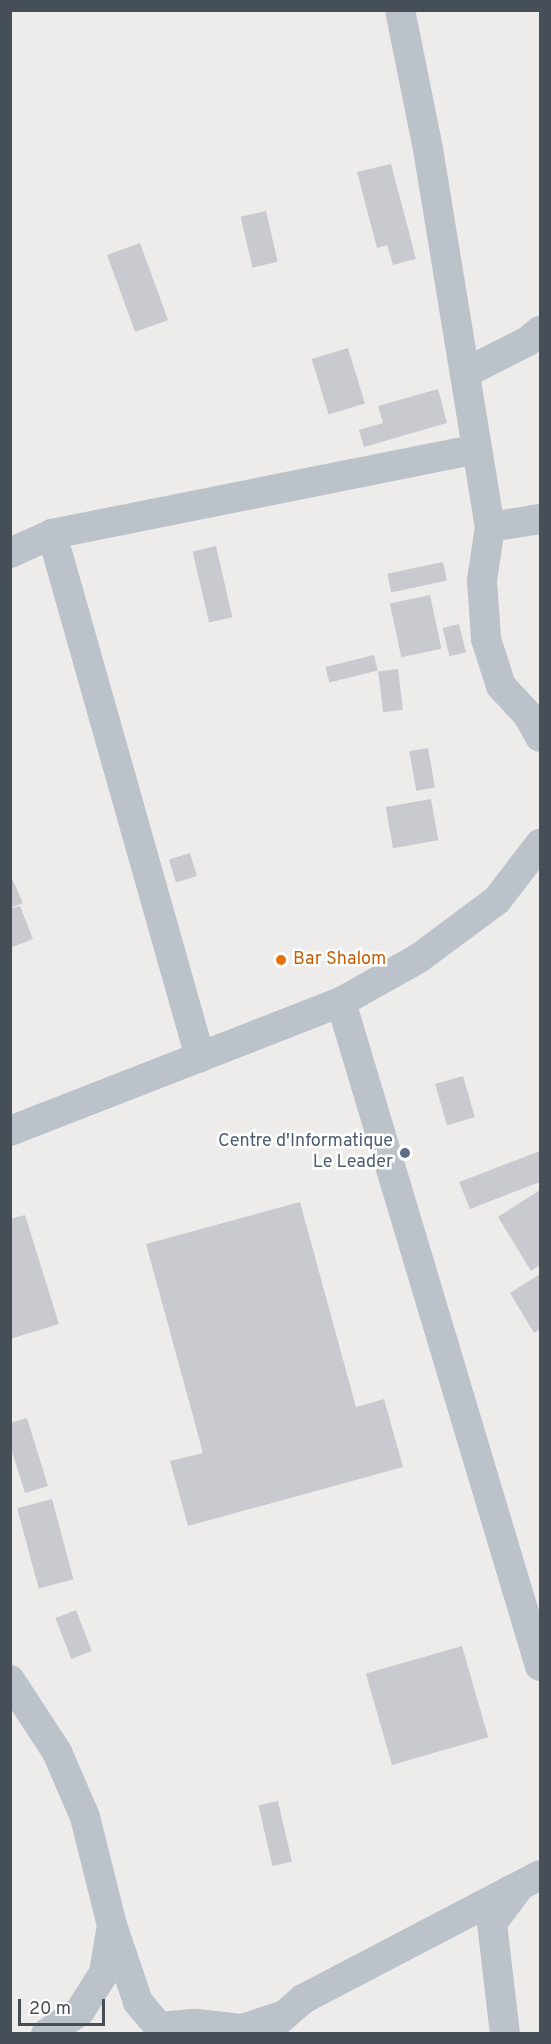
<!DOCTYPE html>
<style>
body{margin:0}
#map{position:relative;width:551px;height:2044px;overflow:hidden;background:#eeebeb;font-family:Overpass,sans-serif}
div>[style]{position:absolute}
.building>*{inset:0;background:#c9cad0;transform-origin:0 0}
.minor>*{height:30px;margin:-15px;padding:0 15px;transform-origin:15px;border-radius:15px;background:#bbc2ca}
.dots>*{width:16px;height:16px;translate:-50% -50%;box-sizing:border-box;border:3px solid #fff;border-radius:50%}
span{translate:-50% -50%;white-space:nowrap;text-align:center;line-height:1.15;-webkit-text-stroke:5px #fff;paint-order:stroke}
.food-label{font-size:18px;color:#c56008}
.left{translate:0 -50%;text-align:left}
.service-label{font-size:18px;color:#4e5e75}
.right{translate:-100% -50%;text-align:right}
.frame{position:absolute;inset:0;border:12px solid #464e57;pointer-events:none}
.scale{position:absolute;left:18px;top:1999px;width:87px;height:27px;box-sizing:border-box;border:3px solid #464e57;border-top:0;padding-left:8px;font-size:18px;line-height:21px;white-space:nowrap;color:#464e57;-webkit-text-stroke:4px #fff;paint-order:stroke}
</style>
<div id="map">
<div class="building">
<i style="clip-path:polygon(391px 164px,416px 259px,393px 265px,387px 245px,377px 248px,357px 172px)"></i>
<i style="left:266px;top:211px;width:52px;height:26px;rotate:77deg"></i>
<i style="left:140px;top:243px;width:82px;height:35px;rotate:70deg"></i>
<i style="left:348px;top:348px;width:58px;height:38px;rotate:73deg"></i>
<i style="clip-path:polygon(438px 389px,447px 423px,364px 447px,359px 430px,383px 423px,378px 406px)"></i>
<i style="left:216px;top:546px;width:73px;height:24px;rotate:77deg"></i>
<i style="left:443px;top:562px;width:19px;height:57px;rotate:78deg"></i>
<i style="left:430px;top:595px;width:55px;height:41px;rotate:78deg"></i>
<i style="left:459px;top:624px;width:29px;height:17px;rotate:76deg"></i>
<i style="left:374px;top:655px;width:16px;height:50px;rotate:76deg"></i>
<i style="left:398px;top:669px;width:41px;height:20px;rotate:83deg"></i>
<i style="left:428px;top:748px;width:40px;height:19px;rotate:80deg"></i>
<i style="left:431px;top:799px;width:42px;height:46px;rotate:80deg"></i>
<i style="left:190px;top:853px;width:24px;height:22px;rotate:73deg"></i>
<i style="clip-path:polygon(10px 874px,23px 903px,10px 908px)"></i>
<i style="clip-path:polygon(20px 906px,33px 939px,10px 948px,10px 909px)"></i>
<i style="left:463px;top:1076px;width:43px;height:29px;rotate:74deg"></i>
<i style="clip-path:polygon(540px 1151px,540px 1182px,470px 1209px,459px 1182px)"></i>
<i style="clip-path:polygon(540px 1190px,540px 1265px,531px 1271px,498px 1217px)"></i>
<i style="clip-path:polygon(300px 1202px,356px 1407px,384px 1399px,403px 1467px,188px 1526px,170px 1461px,203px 1453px,146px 1244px)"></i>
<i style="clip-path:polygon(25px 1215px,59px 1324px,10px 1339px,10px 1219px)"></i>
<i style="clip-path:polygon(540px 1274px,540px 1329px,534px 1333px,510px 1293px)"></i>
<i style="clip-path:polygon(27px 1418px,48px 1486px,25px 1493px,10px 1445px,10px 1423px)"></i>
<i style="left:52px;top:1499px;width:83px;height:36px;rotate:75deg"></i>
<i style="left:76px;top:1610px;width:44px;height:22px;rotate:69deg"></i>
<i style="left:462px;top:1646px;width:95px;height:100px;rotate:74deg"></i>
<i style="left:278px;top:1801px;width:62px;height:20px;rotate:77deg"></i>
</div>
<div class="minor">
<i style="left:400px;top:10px;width:142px;rotate:78.6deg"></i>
<i style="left:428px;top:149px;width:383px;rotate:80.7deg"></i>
<i style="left:490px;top:527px;width:54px;rotate:98.6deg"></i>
<i style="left:482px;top:580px;width:59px;rotate:86.1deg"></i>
<i style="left:486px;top:639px;width:49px;rotate:72.3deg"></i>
<i style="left:501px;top:686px;width:40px;rotate:47deg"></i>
<i style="left:528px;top:715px;width:25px;rotate:61deg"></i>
<i style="left:465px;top:373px;width:71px;rotate:-26.9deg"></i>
<i style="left:528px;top:341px;width:16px;rotate:-40deg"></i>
<i style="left:490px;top:527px;width:51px;rotate:-9.1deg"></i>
<i style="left:52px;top:534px;width:544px;rotate:74.2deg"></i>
<i style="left:10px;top:553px;width:46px;rotate:-24.3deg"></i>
<i style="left:52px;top:534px;width:433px;rotate:-11.3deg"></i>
<i style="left:341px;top:1002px;width:693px;rotate:73.32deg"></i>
<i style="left:10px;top:1131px;width:355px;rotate:-21.3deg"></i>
<i style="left:341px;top:1002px;width:90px;rotate:-29.4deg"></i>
<i style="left:419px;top:958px;width:97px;rotate:-36.6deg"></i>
<i style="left:497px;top:900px;width:71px;rotate:-52.5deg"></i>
<i style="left:10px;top:1680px;width:86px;rotate:56.9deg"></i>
<i style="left:57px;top:1752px;width:71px;rotate:66.7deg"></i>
<i style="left:85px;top:1817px;width:111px;rotate:76deg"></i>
<i style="left:112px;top:1925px;width:49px;rotate:99.5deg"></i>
<i style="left:104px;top:1973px;width:45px;rotate:122.3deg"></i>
<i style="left:80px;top:2011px;width:41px;rotate:145.9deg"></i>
<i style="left:113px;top:1928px;width:78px;rotate:71.3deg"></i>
<i style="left:138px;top:2002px;width:33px;rotate:50deg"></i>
<i style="left:159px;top:2027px;width:37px;rotate:-5deg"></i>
<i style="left:196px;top:2024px;width:46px;rotate:6.2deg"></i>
<i style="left:242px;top:2029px;width:40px;rotate:-18deg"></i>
<i style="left:263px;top:2034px;width:53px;rotate:-41.2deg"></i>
<i style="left:303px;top:1999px;width:267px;rotate:-27.6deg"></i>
<i style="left:505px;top:2034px;width:112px;rotate:-96.7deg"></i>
<i style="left:492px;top:1923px;width:41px;rotate:-52.9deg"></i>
</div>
<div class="dots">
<i style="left:281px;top:960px;background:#e8710a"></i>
<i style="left:405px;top:1153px;background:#5c6f8a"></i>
</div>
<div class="food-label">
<span class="left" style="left:293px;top:960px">Bar Shalom</span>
</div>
<div class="service-label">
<span class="right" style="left:393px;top:1153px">Centre d'Informatique<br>Le Leader</span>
</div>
<div class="frame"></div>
<div class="scale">20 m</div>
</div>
